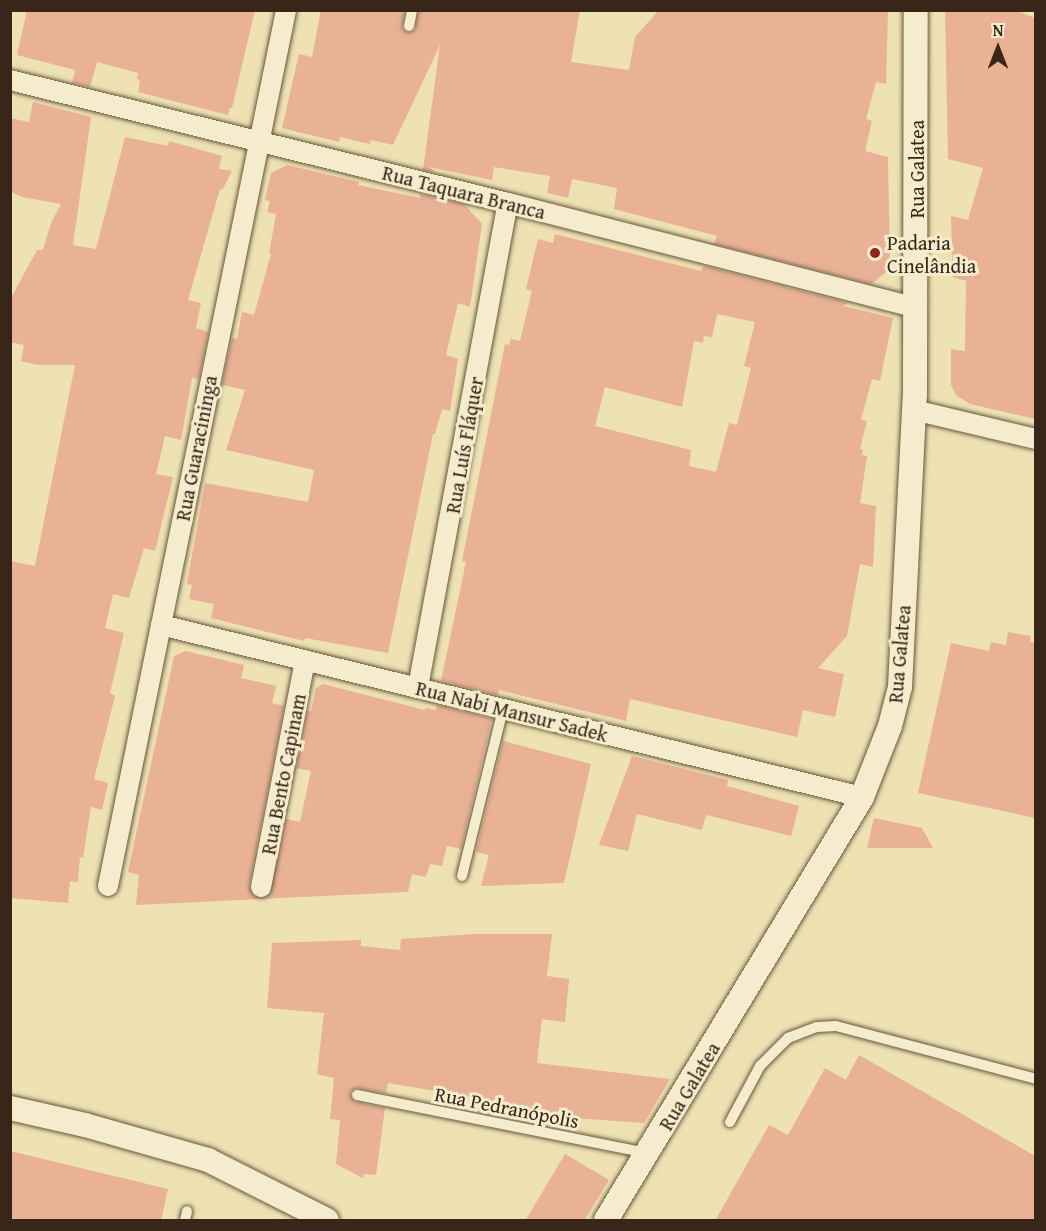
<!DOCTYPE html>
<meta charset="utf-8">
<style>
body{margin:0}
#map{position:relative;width:1046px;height:1231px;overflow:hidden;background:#eee1b2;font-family:"Gentium Book Plus",serif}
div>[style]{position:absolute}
.building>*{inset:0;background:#e9b195}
.roads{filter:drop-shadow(0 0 2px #66563e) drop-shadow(0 0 2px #66563e)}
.service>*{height:10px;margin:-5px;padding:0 5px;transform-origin:5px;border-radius:5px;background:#f4eccd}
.minor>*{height:20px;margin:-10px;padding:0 10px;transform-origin:10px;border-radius:10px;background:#f4eccd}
.tertiary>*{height:24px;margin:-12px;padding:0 12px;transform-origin:12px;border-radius:12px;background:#f4eccd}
.dots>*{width:16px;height:16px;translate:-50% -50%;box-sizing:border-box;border:3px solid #f4eccd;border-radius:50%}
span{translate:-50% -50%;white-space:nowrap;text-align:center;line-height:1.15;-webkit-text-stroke:6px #f4eccd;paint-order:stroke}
.street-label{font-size:20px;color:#382718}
.poi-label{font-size:20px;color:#382718}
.left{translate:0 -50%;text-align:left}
.frame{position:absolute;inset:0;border:12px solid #382718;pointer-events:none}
.north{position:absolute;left:968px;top:18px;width:60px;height:60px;-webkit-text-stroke:4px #f4eccd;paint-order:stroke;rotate:0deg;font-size:16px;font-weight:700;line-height:24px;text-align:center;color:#382718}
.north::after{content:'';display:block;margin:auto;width:21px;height:27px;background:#382718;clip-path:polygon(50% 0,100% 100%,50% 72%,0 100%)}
</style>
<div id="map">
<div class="building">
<i style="clip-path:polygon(27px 10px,255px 10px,232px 108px,230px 108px,228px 115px,138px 92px,140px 81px,137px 79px,138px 73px,97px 62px,90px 87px,72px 83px,75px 70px,17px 55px)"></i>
<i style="clip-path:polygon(321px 10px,404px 10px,402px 28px,408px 33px,415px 30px,419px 10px,580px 10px,571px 62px,629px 70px,635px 37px,659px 10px,888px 10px,886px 84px,876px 82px,866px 119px,872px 121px,865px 151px,888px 157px,890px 269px,871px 284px,714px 244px,717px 236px,614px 209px,617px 188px,572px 179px,568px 198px,547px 193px,550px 176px,494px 167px,492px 180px,429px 167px,435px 172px,423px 170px,440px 45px,393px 145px,371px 140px,370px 144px,340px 137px,339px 142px,282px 128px,299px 54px,312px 57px)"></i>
<i style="clip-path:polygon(945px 10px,1015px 10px,1035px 18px,1035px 419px,970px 404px,956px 395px,951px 385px,951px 349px,965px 351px,966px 281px,953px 277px,951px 216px,968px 220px,983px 168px,948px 159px)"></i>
<i style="clip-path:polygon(33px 102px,91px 117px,73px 245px,96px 249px,125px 137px,168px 146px,169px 141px,222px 156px,219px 169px,232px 171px,223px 189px,220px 189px,188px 300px,201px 303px,196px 328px,208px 332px,199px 379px,192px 378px,181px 440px,165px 436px,156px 474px,173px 477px,155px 551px,144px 548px,129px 598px,113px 594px,105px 628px,124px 633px,110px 693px,115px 696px,94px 779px,108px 783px,102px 810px,91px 807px,83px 858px,80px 857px,78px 882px,70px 881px,68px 903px,10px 898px,10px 561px,35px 566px,75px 365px,38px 365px,21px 361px,24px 345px,10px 342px,10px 300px,37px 250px,43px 250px,51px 223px,61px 204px,22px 197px,10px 191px,10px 118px,29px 122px)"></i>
<i style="clip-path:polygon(287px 165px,359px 182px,358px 185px,420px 198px,420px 194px,464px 204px,482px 224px,470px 307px,458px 303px,446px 355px,458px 359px,450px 411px,442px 409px,435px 434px,433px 434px,388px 653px,305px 638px,304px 641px,211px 618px,214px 604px,189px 599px,192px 585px,187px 584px,205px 483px,308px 502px,314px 470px,226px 450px,245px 390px,222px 385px,232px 338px,237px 339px,242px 312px,254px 315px,271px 254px,269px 253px,276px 214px,267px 212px,270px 201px,265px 200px,271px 173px)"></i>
<i style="clip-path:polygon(evenodd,555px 234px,701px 271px,704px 266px,848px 303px,843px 306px,893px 318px,880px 381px,872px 379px,861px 420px,867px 421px,860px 449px,863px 450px,862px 455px,867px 456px,860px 503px,876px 506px,873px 567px,860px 564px,847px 636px,818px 668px,844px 674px,835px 717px,803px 710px,797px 737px,630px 699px,626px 721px,499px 690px,498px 695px,441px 681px,466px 562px,462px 561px,505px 344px,509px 345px,511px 339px,520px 341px,532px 291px,526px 289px,538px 239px,553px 243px,555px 234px,717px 314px,755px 322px,744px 366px,751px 368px,737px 425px,729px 423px,716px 472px,689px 466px,691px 450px,595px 426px,605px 387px,682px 407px,694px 341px,703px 343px,704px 336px,712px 337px,717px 314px)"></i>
<i style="clip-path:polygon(1008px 632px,1031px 636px,1030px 642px,1035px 643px,1035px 818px,918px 793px,951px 643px,989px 651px,991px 642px,1006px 645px)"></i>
<i style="clip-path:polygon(186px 651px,244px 665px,241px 678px,276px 686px,272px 703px,284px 706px,249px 885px,254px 896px,264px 898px,270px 894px,286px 819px,300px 822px,311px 771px,296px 768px,307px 711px,311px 711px,316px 688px,323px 684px,425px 710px,426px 708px,436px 710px,437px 705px,492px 719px,461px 849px,447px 846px,442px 866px,430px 864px,426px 877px,412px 874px,408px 892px,136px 905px,139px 875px,128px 872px,174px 656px)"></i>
<i style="clip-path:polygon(503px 741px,591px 764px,564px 883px,481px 886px,489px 855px,476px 852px)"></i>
<i style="clip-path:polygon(632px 756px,728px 780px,727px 786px,799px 806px,791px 836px,706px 815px,702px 830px,637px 814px,628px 851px,599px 845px)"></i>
<i style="clip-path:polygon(874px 818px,922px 828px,933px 848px,867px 848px)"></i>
<i style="clip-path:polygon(474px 934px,552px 934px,547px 976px,569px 979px,565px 1022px,542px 1019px,537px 1063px,670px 1079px,644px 1123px,533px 1115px,469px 1099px,470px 1097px,388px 1083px,386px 1093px,358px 1088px,352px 1090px,350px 1094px,355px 1102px,385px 1108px,376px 1175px,364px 1174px,363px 1178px,336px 1164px,340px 1120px,330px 1119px,334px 1078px,317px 1074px,324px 1013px,267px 1008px,272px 943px,361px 940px,361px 946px,400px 950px,401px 939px)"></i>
<i style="clip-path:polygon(859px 1055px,1035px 1156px,1035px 1221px,715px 1221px,769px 1125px,788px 1135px,825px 1068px,846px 1080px)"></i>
<i style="clip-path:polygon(10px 1151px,168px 1189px,161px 1221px,10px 1221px)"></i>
<i style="clip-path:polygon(565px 1154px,609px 1180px,584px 1221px,525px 1221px)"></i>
</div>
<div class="roads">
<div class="service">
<i style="left:409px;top:26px;width:16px;rotate:-79deg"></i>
<i style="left:462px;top:876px;width:172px;rotate:-76.2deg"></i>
<i style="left:357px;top:1095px;width:295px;rotate:11.3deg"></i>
<i style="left:730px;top:1122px;width:64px;rotate:-61.8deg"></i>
<i style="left:760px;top:1066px;width:40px;rotate:-45deg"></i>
<i style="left:788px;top:1038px;width:31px;rotate:-21deg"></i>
<i style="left:817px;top:1027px;width:19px;rotate:-3deg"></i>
<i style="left:836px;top:1026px;width:207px;rotate:14.8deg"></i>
<i style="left:185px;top:1220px;width:9px;rotate:-77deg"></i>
</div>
<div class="minor">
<i style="left:10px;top:80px;width:513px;rotate:13.87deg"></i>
<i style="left:508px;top:203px;width:421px;rotate:14.4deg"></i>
<i style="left:914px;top:410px;width:125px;rotate:13.4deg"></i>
<i style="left:161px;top:625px;width:722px;rotate:13.79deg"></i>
<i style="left:418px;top:687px;width:492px;rotate:-79.5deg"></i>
<i style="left:108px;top:886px;width:894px;rotate:-78.51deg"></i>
<i style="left:261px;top:887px;width:231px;rotate:-79deg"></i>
</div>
<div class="tertiary">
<i style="left:10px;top:1108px;width:77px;rotate:12.8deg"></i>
<i style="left:85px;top:1125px;width:128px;rotate:15.9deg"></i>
<i style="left:208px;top:1160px;width:133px;rotate:26.8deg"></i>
<i style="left:606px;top:1220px;width:494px;rotate:-58.8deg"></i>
<i style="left:862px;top:797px;width:76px;rotate:-68.5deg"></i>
<i style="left:890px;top:726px;width:40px;rotate:-75.6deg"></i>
<i style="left:900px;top:687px;width:292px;rotate:-87.1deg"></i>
<i style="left:915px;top:395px;width:385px;rotate:-89.9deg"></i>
</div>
</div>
<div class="dots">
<i style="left:875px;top:253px;background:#8f2418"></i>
</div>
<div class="street-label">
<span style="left:916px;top:169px;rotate:-90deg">Rua Galatea</span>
<span style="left:464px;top:192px;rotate:14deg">Rua Taquara Branca</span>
<span style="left:464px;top:445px;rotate:-80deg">Rua Luís Fláquer</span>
<span style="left:196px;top:448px;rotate:-79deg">Rua Guaracininga</span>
<span style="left:899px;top:654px;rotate:-85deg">Rua Galatea</span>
<span style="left:512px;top:711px;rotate:14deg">Rua Nabi Mansur Sadek</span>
<span style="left:283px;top:774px;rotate:-79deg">Rua Bento Capinam</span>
<span style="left:689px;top:1086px;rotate:-59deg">Rua Galatea</span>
<span style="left:507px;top:1107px;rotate:11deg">Rua Pedranópolis</span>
</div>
<div class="poi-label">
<span class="left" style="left:887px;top:254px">Padaria<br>Cinelândia</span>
</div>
<div class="frame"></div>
<div class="north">N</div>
</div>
